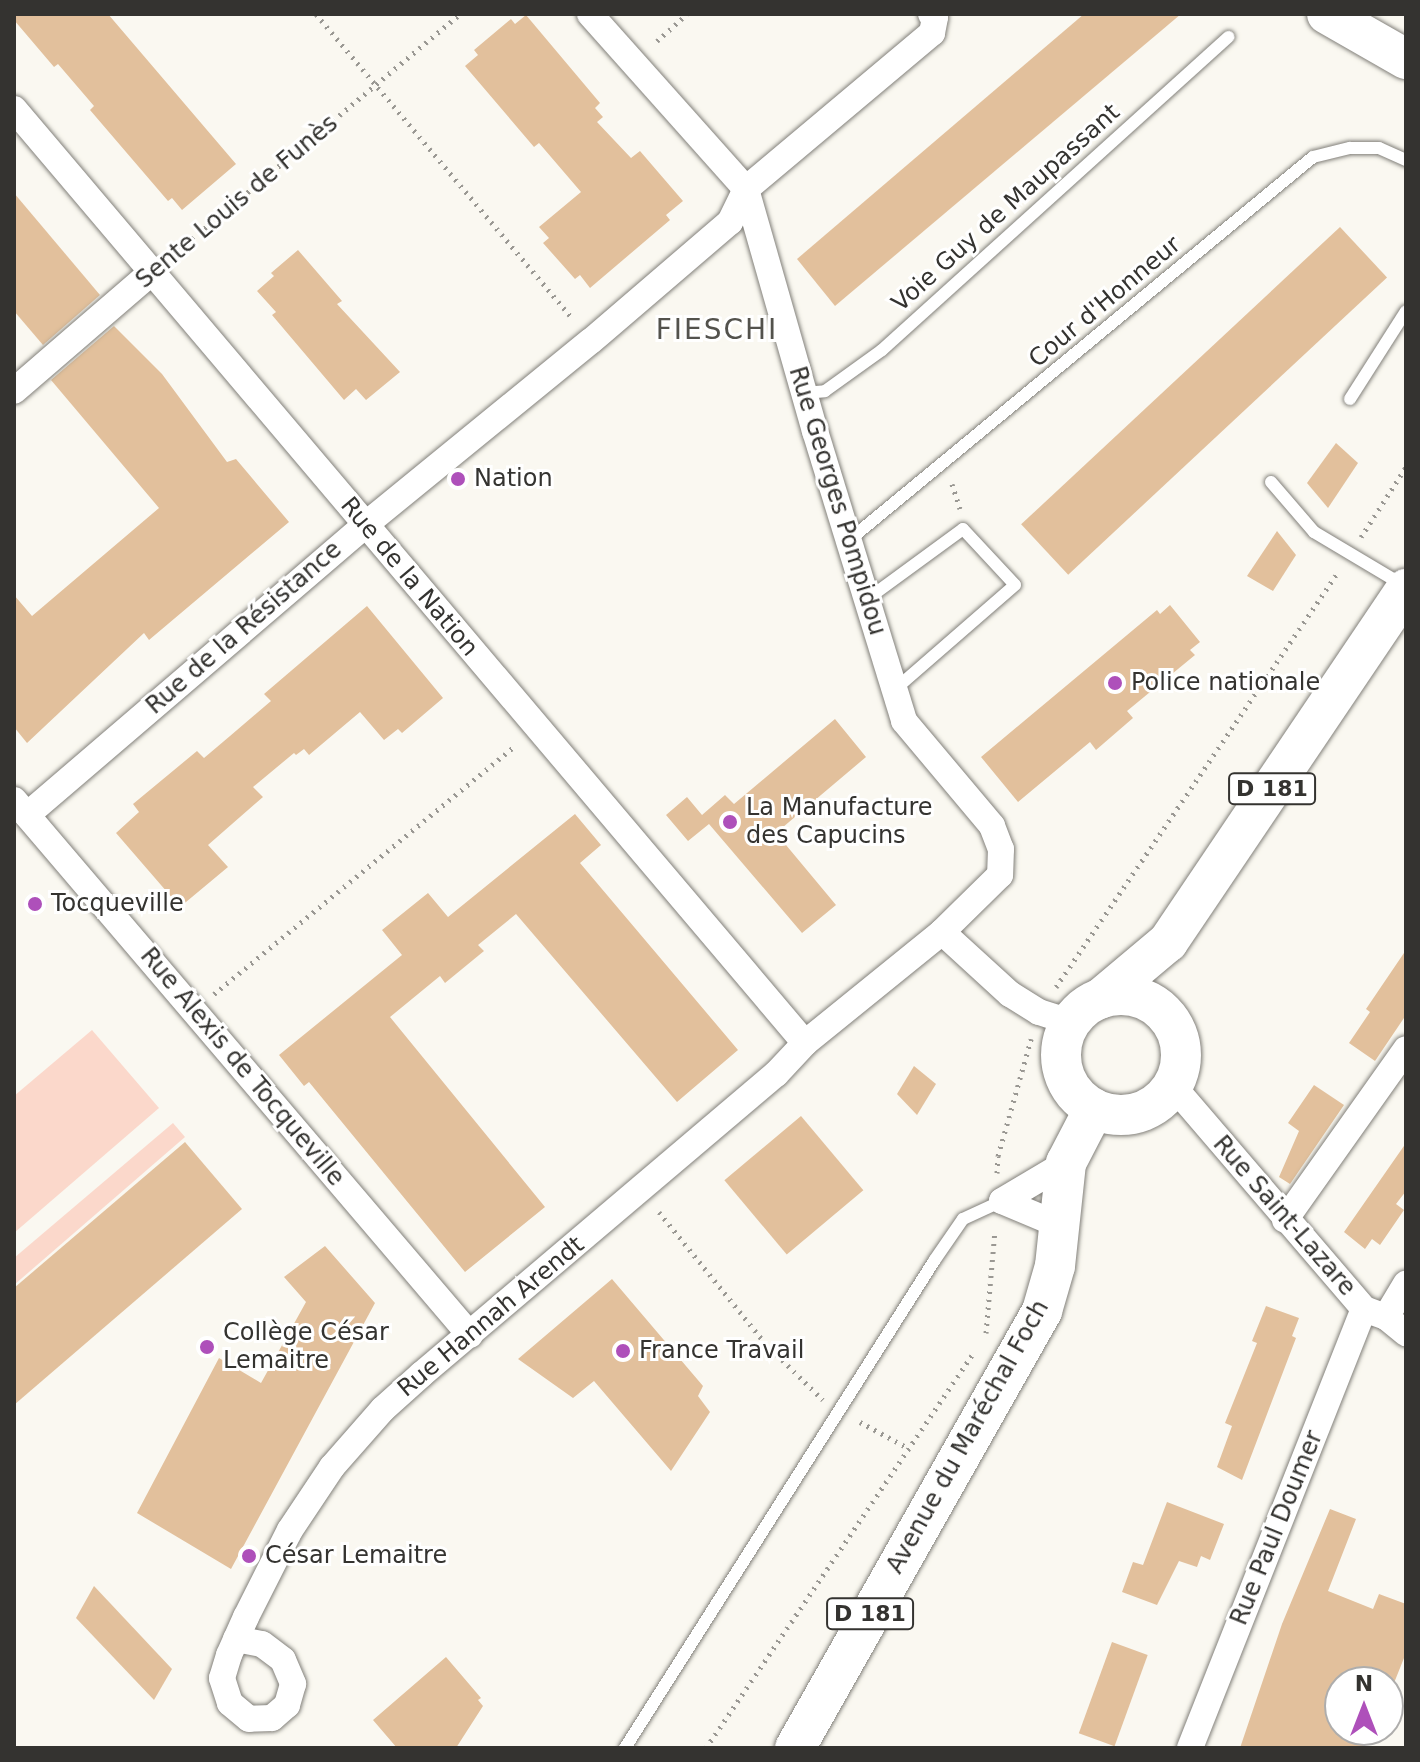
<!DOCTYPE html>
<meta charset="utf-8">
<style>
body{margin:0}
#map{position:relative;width:1420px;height:1762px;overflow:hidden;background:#faf8f1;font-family:"DejaVu Sans",sans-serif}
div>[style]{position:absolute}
.green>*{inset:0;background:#fbd8cb}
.building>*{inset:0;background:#e2c09c;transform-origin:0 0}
.path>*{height:5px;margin-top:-2.5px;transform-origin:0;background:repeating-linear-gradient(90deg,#9a9893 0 2px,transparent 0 8px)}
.roads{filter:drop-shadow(0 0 2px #82807a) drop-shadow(0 0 2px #82807a)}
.lane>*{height:12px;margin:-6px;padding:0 6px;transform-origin:6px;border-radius:6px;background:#fff}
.street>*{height:26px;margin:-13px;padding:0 13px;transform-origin:13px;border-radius:13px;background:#fff}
.primary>*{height:40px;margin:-20px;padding:0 20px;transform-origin:20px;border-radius:20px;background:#fff}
.primary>.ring{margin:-20px;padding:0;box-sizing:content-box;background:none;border:40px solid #fff;border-radius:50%}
.dots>*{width:22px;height:22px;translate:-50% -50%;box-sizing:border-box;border:4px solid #fff;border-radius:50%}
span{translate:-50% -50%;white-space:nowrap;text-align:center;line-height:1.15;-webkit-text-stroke:6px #fff;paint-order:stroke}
.shield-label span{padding:2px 6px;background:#fff;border:2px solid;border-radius:6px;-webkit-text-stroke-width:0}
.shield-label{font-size:22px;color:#343330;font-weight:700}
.street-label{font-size:24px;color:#343330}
.poi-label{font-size:24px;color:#343330}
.left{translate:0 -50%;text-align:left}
.quarter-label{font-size:28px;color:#53524c;letter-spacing:2px}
.frame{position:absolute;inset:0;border:16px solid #343330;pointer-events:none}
.north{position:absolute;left:1324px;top:1666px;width:80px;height:80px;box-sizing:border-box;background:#fff;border:2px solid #aeadac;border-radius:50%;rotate:0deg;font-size:22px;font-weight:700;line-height:32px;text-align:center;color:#343330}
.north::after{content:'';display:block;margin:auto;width:28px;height:36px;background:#ae50ba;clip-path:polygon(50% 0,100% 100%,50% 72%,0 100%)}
</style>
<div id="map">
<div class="green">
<i style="clip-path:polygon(92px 1030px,159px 1108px,14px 1233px,14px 1096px)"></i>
<i style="clip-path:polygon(173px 1123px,185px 1137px,14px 1285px,14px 1258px)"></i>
</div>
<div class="building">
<i style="clip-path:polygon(14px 14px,108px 14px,236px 164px,182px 210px,172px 198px,168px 201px,90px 110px,94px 106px,58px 64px,54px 67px,14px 20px)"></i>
<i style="clip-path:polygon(1084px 14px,1181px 14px,835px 306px,797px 259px)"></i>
<i style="clip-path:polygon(526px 15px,600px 103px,595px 108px,603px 117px,597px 122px,631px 158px,640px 151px,683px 201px,666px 215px,670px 220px,590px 288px,580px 275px,575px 279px,543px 243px,549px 238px,539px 227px,581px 192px,539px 143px,534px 147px,465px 66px,478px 55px,474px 50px,511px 19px,515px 24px)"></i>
<i style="clip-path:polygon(14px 193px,100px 295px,43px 345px,14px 311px)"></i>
<i style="left:1340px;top:227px;width:69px;height:436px;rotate:47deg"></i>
<i style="clip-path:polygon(298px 250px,342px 301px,337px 304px,400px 372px,366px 400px,356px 389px,344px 400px,272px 315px,276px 312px,257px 291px,274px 276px,271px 273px)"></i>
<i style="clip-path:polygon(114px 326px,162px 374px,227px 462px,236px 459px,289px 522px,149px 640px,144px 633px,27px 743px,14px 727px,14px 595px,32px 616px,159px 508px,51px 380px)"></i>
<i style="clip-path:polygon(1336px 443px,1358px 463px,1328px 508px,1307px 483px)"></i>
<i style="clip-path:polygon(1277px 531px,1296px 555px,1273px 591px,1247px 576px)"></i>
<i style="clip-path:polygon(1170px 605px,1200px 642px,1190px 650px,1195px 655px,1127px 711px,1133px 718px,1096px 750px,1090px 742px,1018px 802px,981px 757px,1157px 610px,1160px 614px)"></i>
<i style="clip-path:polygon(367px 606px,443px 698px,402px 733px,398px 729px,384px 740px,360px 712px,309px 755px,304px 749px,296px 755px,294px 753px,253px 787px,263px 797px,208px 845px,228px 867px,180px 907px,116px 833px,139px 812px,133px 804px,197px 751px,204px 758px,230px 736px,271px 701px,264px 694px)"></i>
<i style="clip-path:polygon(835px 719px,866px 757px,776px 833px,836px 905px,802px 933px,709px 824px,688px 841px,666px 815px,687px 797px,702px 815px,725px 795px,734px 804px)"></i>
<i style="clip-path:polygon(575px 814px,601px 845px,580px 863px,738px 1050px,677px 1102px,516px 914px,478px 945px,484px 951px,445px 983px,440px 976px,390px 1017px,545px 1207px,465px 1272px,309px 1082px,304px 1086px,279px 1055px,402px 955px,382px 930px,428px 893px,448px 917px)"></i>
<i style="clip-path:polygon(1406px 950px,1406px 1015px,1375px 1061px,1349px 1043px,1370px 1012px,1366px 1009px)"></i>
<i style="clip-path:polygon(914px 1066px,936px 1084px,917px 1115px,897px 1094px)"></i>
<i style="clip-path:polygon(1314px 1085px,1344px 1105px,1290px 1184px,1279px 1177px,1299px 1131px,1288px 1123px)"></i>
<i style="left:801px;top:1116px;width:97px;height:100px;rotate:50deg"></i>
<i style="clip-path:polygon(185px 1142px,242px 1209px,14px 1405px,14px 1288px)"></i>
<i style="clip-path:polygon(1406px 1143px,1406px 1191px,1396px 1204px,1404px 1210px,1380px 1245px,1372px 1239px,1365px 1249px,1344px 1232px)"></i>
<i style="clip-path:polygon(325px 1246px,375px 1303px,231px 1569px,137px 1513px,219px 1358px,261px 1383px,306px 1302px,284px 1277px)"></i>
<i style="clip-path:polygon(612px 1279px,703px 1386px,698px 1396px,710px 1412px,671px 1471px,594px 1381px,573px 1398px,518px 1359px)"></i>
<i style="clip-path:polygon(1266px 1306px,1299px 1318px,1292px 1336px,1296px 1338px,1242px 1480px,1217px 1467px,1232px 1426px,1225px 1423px,1257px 1343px,1252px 1341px)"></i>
<i style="clip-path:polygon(1167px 1502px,1224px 1524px,1210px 1560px,1201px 1556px,1197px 1567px,1179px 1561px,1157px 1605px,1122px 1592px,1133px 1562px,1143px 1565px)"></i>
<i style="clip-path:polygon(1330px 1509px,1356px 1519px,1328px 1591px,1373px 1609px,1379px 1594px,1406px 1604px,1406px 1653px,1390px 1693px,1388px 1682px,1340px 1682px,1340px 1730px,1369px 1730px,1362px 1748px,1240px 1748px,1282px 1624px)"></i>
<i style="clip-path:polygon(94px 1586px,172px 1669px,154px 1700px,76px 1618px)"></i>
<i style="left:1112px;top:1642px;width:38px;height:97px;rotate:20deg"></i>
<i style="clip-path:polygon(446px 1657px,481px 1698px,478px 1700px,483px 1706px,456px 1748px,397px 1748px,373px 1720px)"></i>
</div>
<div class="path">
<i style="left:316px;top:14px;width:399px;rotate:49.9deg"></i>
<i style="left:657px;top:41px;width:40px;rotate:-42deg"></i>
<i style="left:174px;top:254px;width:373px;rotate:-40deg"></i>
<i style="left:952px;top:484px;width:26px;rotate:72deg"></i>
<i style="left:1361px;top:537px;width:83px;rotate:-57.3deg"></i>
<i style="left:1056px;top:987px;width:502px;rotate:-55.8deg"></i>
<i style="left:214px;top:994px;width:390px;rotate:-39.5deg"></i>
<i style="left:997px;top:1173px;width:17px;rotate:-87deg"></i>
<i style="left:998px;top:1156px;width:122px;rotate:-74.2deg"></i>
<i style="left:659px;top:1212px;width:169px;rotate:51deg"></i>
<i style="left:765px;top:1343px;width:81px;rotate:44.5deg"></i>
<i style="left:986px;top:1333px;width:102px;rotate:-85deg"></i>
<i style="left:860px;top:1422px;width:55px;rotate:28.4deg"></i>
<i style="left:706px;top:1748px;width:475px;rotate:-55.9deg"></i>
</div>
<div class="roads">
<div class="lane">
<i style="left:804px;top:393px;width:21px;rotate:-5deg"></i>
<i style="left:825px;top:391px;width:70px;rotate:-35.7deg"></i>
<i style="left:882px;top:350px;width:467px;rotate:-42.1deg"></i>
<i style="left:1350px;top:399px;width:104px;rotate:-57.5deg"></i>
<i style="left:1271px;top:482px;width:66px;rotate:49.3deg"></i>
<i style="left:1314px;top:532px;width:104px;rotate:30.8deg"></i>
<i style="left:848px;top:541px;width:603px;rotate:-39.55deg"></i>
<i style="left:1313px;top:157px;width:38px;rotate:-14deg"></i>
<i style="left:1350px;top:148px;width:29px"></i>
<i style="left:1379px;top:148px;width:30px;rotate:24deg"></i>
<i style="left:866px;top:600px;width:120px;rotate:-36.2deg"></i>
<i style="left:963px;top:529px;width:76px;rotate:47.1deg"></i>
<i style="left:1015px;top:585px;width:160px;rotate:139deg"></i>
<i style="left:625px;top:1748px;width:577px;rotate:-57.6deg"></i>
<i style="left:934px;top:1261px;width:51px;rotate:-55.4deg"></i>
<i style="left:963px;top:1219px;width:43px;rotate:-24.8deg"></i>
</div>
<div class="street">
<i style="left:590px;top:14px;width:234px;rotate:48.3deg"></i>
<i style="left:746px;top:189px;width:252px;rotate:74.1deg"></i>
<i style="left:815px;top:431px;width:303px;rotate:72.9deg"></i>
<i style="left:904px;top:721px;width:137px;rotate:50deg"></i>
<i style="left:992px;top:826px;width:25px;rotate:69deg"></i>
<i style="left:1001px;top:849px;width:26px;rotate:92deg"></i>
<i style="left:1000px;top:875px;width:81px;rotate:135.5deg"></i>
<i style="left:14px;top:109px;width:1224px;rotate:49.74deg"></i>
<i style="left:14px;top:391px;width:182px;rotate:-40.8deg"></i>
<i style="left:14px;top:800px;width:703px;rotate:49.56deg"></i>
<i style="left:27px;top:815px;width:445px;rotate:-40.6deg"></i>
<i style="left:365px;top:525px;width:291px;rotate:-39.2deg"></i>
<i style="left:591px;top:341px;width:183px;rotate:-40.6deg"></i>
<i style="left:730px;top:222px;width:37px;rotate:-64deg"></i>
<i style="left:746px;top:189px;width:243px;rotate:-40deg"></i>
<i style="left:932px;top:33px;width:16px;rotate:-79deg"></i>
<i style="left:935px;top:17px;width:5px;rotate:-143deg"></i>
<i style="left:1173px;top:1086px;width:294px;rotate:49.4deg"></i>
<i style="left:1364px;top:1309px;width:23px;rotate:20deg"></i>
<i style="left:1386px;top:1317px;width:26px;rotate:39deg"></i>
<i style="left:1002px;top:1201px;width:74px;rotate:-30.7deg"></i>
<i style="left:1002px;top:1201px;width:62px;rotate:22.8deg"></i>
<i style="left:1285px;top:1220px;width:209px;rotate:-54.7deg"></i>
<i style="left:1386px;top:1317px;width:39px;rotate:-59deg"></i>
<i style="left:236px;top:1639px;width:26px;rotate:11deg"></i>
<i style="left:262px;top:1644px;width:26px;rotate:37deg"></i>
<i style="left:283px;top:1660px;width:26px;rotate:67deg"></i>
<i style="left:293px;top:1684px;width:22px;rotate:106deg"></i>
<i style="left:287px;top:1705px;width:20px;rotate:139deg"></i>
<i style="left:272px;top:1718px;width:23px;rotate:178deg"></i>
<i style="left:249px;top:1719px;width:25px;rotate:-140deg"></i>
<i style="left:230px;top:1703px;width:26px;rotate:-108deg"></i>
<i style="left:222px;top:1678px;width:24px;rotate:-73deg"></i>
<i style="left:229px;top:1655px;width:42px;rotate:-65.9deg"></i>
<i style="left:246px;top:1617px;width:97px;rotate:-63.2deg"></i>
<i style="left:290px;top:1530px;width:76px;rotate:-56.3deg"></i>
<i style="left:332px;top:1467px;width:77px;rotate:-48.7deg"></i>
<i style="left:383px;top:1409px;width:52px;rotate:-41.9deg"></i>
<i style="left:422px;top:1374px;width:464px;rotate:-40.3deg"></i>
<i style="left:776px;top:1074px;width:42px;rotate:-46.9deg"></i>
<i style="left:805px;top:1043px;width:176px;rotate:-39deg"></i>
<i style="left:942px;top:932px;width:92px;rotate:42.4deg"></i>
<i style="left:1010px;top:994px;width:34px;rotate:32deg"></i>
<i style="left:1039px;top:1012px;width:33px;rotate:18deg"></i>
<i style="left:1190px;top:1748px;width:472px;rotate:-68.4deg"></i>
</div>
<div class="primary">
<i style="left:1327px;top:14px;width:91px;rotate:29.7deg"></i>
<i class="ring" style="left:1061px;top:995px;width:80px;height:80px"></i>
<i style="left:1100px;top:999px;width:89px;rotate:-40deg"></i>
<i style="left:1168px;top:942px;width:426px;rotate:-56deg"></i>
<i style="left:795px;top:1748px;width:502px;rotate:-60.52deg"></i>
<i style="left:1042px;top:1311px;width:47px;rotate:-73.9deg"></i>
<i style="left:1055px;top:1266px;width:104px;rotate:-83.9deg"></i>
<i style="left:1066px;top:1163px;width:61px;rotate:-62.6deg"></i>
</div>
</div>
<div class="dots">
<i style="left:458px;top:479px;background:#ae50ba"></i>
<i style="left:1115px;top:683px;background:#ae50ba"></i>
<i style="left:730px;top:822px;background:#ae50ba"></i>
<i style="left:35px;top:904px;background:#ae50ba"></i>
<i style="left:207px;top:1347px;background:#ae50ba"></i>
<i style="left:623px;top:1351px;background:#ae50ba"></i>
<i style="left:249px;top:1556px;background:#ae50ba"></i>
</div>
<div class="shield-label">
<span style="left:1272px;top:789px">D 181</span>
<span style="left:870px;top:1614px">D 181</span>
</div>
<div class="street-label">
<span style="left:237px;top:202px;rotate:-40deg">Sente Louis de Funès</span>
<span style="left:1006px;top:208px;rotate:-42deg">Voie Guy de Maupassant</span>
<span style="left:1105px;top:302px;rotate:-40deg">Cour d'Honneur</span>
<span style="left:837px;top:501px;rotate:73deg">Rue Georges Pompidou</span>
<span style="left:409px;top:577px;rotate:50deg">Rue de la Nation</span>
<span style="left:244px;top:628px;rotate:-41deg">Rue de la Résistance</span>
<span style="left:242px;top:1067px;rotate:50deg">Rue Alexis de Tocqueville</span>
<span style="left:1284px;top:1216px;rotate:49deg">Rue Saint-Lazare</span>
<span style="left:491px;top:1317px;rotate:-40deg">Rue Hannah Arendt</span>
<span style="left:968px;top:1437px;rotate:-61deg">Avenue du Maréchal Foch</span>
<span style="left:1277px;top:1528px;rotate:-68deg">Rue Paul Doumer</span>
</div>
<div class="poi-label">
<span class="left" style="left:474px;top:479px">Nation</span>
<span class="left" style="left:1131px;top:683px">Police nationale</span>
<span class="left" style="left:746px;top:822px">La Manufacture<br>des Capucins</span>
<span class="left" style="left:51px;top:904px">Tocqueville</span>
<span class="left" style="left:223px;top:1347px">Collège César<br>Lemaitre</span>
<span class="left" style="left:639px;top:1351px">France Travail</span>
<span class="left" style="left:265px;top:1556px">César Lemaitre</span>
</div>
<div class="quarter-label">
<span style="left:717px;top:330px">FIESCHI</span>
</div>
<div class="frame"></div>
<div class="north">N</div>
</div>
